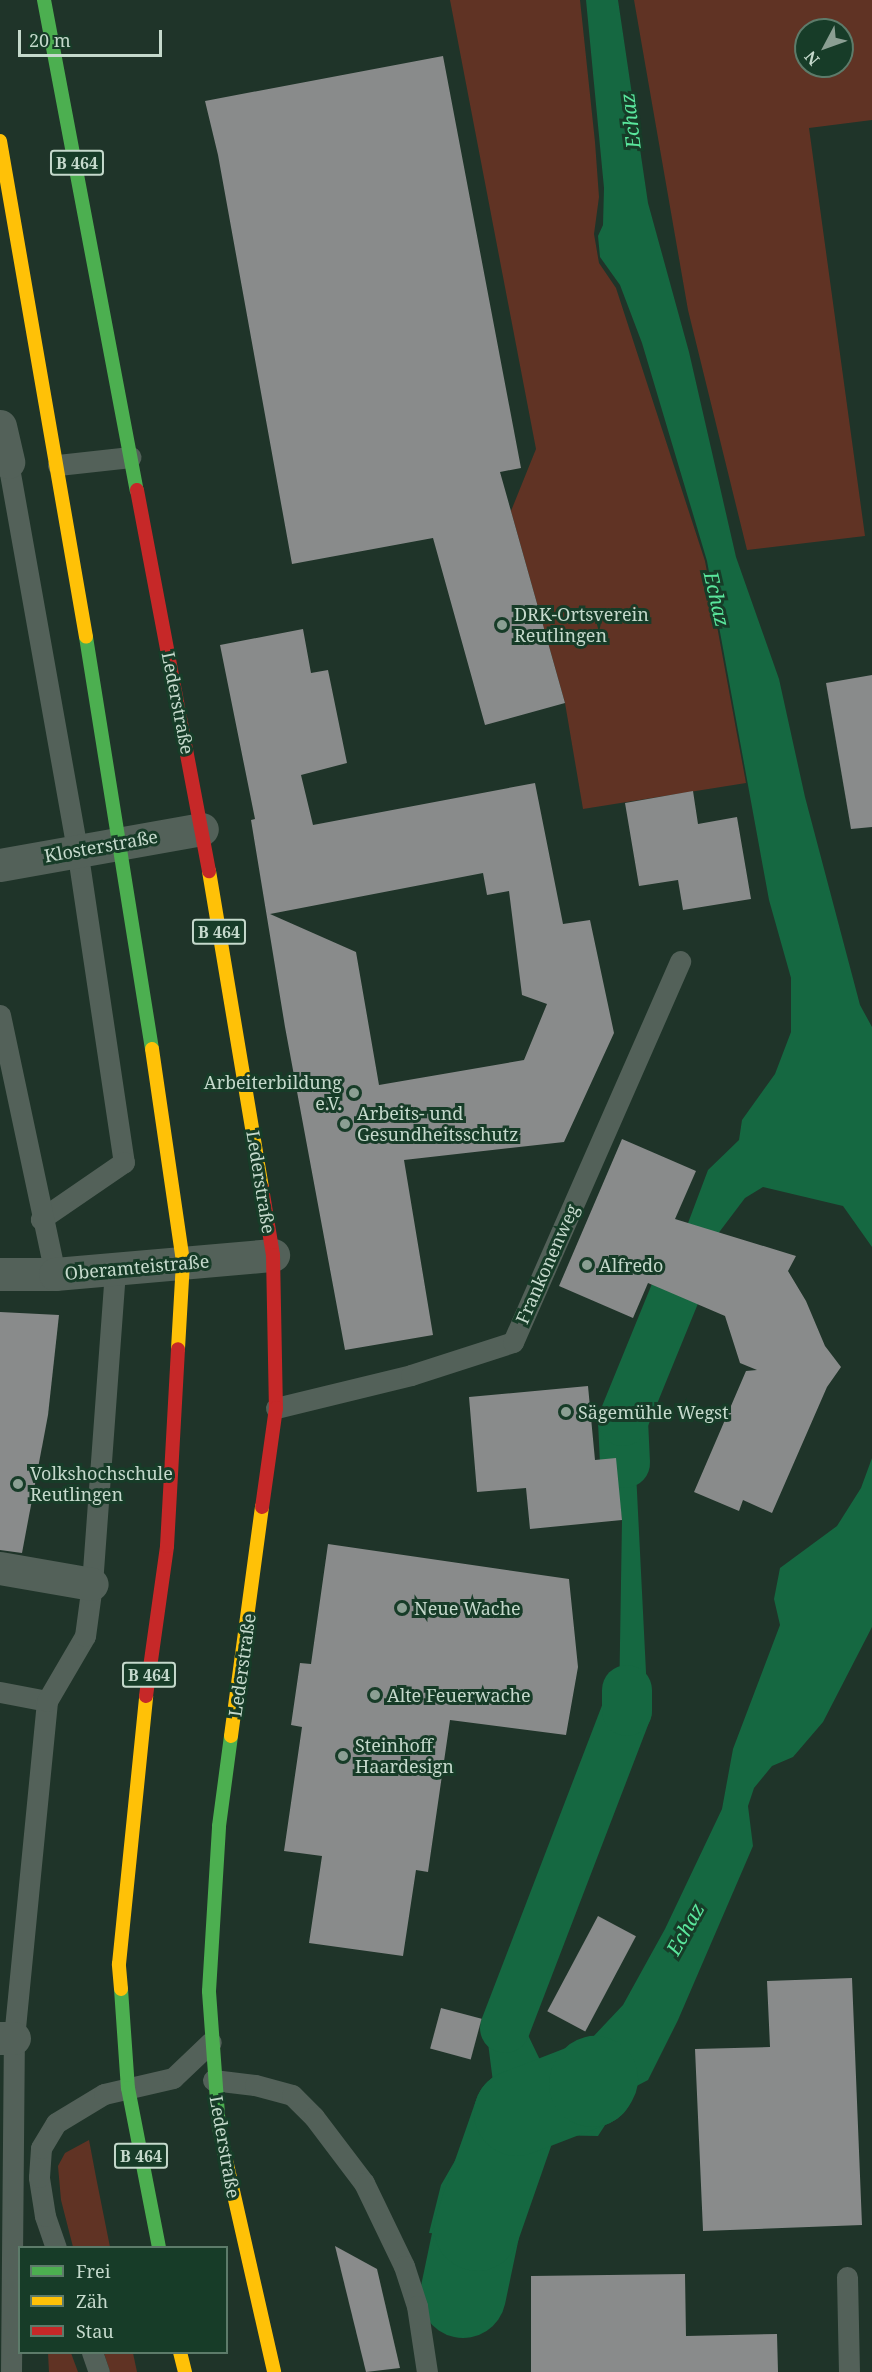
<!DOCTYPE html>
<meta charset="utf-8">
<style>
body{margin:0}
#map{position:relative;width:872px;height:2372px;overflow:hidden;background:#1f3429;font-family:"Noto Serif",serif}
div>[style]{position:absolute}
.green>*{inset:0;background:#603324}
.water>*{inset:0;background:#156841;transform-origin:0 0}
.canal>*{height:50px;margin:-25px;padding:0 25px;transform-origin:25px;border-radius:25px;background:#156841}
.river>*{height:86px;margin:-43px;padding:0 43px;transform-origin:43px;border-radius:43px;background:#156841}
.building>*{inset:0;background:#898b8b;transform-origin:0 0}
.lane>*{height:21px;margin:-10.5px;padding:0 10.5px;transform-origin:10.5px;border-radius:10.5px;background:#536159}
.street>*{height:33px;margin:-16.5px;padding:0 16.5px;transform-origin:16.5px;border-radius:16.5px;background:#536159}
.fast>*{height:14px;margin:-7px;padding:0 7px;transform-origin:7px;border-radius:7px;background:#4caf50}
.slow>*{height:14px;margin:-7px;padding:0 7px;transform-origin:7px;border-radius:7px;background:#ffc107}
.jam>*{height:14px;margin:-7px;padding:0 7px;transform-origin:7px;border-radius:7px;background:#c62828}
.dots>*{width:16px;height:16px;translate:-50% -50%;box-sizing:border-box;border:3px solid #173c28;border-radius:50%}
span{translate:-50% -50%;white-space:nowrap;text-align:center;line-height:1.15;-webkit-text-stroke:6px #173c28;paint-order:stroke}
.shield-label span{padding:2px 4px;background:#173c28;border:2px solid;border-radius:4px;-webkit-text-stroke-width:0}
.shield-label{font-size:16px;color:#c5d9cc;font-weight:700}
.poi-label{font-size:18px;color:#c5d9cc}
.left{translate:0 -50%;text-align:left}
.right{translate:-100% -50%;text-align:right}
.street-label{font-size:18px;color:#c5d9cc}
.water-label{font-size:20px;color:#5ae79d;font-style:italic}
.legend{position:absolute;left:18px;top:2246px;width:210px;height:108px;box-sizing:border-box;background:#173c28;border:2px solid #5d7b6a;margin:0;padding:8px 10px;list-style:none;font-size:18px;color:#c5d9cc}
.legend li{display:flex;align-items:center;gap:12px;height:30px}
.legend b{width:30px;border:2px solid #5d7b6a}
.north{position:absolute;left:794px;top:18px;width:60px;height:60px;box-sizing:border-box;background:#173c28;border:2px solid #5d7b6a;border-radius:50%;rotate:229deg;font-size:16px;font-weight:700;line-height:24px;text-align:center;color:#c5d9cc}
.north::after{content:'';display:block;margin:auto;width:21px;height:27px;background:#8b9f93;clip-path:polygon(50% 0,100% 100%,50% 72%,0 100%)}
.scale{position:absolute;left:18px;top:30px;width:144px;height:27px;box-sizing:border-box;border:3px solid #c5d9cc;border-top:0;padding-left:8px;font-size:18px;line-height:21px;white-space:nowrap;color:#c5d9cc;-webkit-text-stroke:4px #173c28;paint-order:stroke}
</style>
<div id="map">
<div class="green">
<i style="clip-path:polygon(450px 0,580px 0,595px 142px,599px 197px,594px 234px,599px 263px,616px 288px,705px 561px,746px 783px,583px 809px,565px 703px,511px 511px,536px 449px)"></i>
<i style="clip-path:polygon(evenodd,634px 0,872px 0,872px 120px,809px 128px,865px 536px,747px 550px,688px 310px,634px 0,806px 30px,842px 30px,842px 66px,806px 66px,806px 30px)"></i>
<i style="clip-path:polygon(89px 2140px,96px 2177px,110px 2247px,73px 2247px,61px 2200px,58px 2166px,65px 2153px)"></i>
<i style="clip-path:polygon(48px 2353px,71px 2353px,78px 2372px,49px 2372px)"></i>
<i style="clip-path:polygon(104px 2353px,133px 2353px,137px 2372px,110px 2372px)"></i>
</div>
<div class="water">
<i style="clip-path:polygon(586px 0,618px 0,648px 203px,689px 352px,736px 557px,779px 679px,805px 797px,860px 1005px,872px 1027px,872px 1247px,843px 1206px,763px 1187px,745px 1198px,711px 1243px,679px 1247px,708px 1170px,739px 1140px,742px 1120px,775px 1074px,791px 1032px,791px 978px,769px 900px,707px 561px,642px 343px,620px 285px,600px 257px,598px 236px,603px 225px,604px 188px)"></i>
<i style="left:670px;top:1272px;width:25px;height:74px;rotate:26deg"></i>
<i style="clip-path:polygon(617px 1391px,648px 1405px,635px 1452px,647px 1692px,642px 1719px,625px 1761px,599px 1748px,619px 1706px,622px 1520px,609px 1425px)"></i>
<i style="clip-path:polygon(872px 1458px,872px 1627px,823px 1722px,793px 1757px,772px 1766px,754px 1788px,748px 1806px,753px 1846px,678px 2020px,648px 2080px,627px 2091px,598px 2136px,543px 2135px,529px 2154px,515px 2147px,476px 2125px,493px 2082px,488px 2043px,497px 2007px,522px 1962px,543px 1973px,528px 2014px,527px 2033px,541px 2062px,551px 2065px,574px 2057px,623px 2005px,665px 1929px,722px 1809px,733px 1749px,780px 1625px,774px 1599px,780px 1568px,837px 1526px,861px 1488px)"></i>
<i style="clip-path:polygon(593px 1774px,618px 1786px,607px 1828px,555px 1942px,530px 1931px,579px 1825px)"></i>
<i style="clip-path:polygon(460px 2152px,510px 2183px,498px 2209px,491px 2238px,429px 2233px,441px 2185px)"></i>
</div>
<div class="canal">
<i style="left:625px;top:1463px;width:42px;rotate:-92.7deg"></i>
<i style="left:623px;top:1421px;width:148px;rotate:-67.8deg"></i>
<i style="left:505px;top:2028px;width:340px;rotate:-69deg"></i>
<i style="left:627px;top:1711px;width:21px;rotate:-90deg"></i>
</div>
<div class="river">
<i style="left:463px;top:2295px;width:68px;rotate:-78.2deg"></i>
<i style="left:477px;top:2228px;width:122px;rotate:-70.8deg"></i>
<i style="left:517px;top:2113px;width:80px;rotate:-21.1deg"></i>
<i style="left:592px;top:2084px;width:6px;rotate:-59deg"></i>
</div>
<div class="building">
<i style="clip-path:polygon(443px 56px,521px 468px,500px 472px,565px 703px,485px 725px,433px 538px,292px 564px,218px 155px,205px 101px)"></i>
<i style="clip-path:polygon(evenodd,303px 629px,311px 673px,328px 670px,347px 763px,301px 775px,313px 825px,535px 783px,563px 924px,590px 920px,614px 1033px,564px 1142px,404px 1160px,433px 1335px,345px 1350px,285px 1027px,251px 820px,255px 819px,220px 645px,303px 629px,483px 873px,487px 895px,509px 891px,522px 995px,547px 1004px,524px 1060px,379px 1085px,356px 952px,270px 914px,483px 873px)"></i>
<i style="clip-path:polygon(872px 675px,872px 827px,851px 829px,826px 683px)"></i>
<i style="clip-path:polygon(693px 791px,698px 824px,737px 817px,751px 899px,683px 910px,678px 880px,639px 886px,625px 803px)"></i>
<i style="clip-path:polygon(622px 1139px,696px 1171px,675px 1219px,796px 1256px,788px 1271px,806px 1301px,825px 1346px,841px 1367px,827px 1387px,772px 1513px,743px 1500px,739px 1511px,694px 1492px,746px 1371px,757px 1370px,740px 1363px,725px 1316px,648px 1283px,633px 1318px,559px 1286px)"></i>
<i style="clip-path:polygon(0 1312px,59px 1315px,48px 1415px,22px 1553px,0 1550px)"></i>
<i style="clip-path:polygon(588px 1386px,595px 1460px,616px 1458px,622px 1520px,530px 1529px,526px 1488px,477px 1492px,469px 1397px)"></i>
<i style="clip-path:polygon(328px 1544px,569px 1579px,578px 1667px,566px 1735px,450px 1720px,428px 1872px,416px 1870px,403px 1956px,309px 1943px,322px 1856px,284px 1851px,302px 1727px,291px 1725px,300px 1663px,311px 1664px)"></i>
<i style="left:598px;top:1916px;width:43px;height:108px;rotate:28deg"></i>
<i style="clip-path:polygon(852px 1978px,862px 2225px,703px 2231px,695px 2049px,770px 2047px,767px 1981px)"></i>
<i style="left:441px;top:2008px;width:42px;height:42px;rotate:15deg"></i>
<i style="clip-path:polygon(335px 2246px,377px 2269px,400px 2368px,366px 2372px)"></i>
<i style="clip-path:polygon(685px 2274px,686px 2336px,777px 2334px,778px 2372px,531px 2372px,531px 2276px)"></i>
</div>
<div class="lane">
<i style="left:0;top:464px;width:8px;rotate:-14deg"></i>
<i style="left:8px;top:462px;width:393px;rotate:79.9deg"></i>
<i style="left:77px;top:849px;width:317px;rotate:81.5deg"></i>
<i style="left:124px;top:1162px;width:101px;rotate:145.5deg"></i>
<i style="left:58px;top:465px;width:73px;rotate:-6.3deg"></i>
<i style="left:0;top:1015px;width:265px;rotate:78deg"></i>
<i style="left:276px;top:1408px;width:139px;rotate:-13.7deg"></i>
<i style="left:411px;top:1375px;width:107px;rotate:-17.9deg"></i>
<i style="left:513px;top:1342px;width:416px;rotate:-66.3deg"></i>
<i style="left:0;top:1692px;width:48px;rotate:10.8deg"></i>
<i style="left:213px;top:2080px;width:42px;rotate:6.8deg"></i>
<i style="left:255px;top:2085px;width:38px;rotate:15deg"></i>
<i style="left:292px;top:2095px;width:31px;rotate:45deg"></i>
<i style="left:314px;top:2117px;width:83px;rotate:52.9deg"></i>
<i style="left:364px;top:2183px;width:92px;rotate:64.3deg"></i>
<i style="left:404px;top:2266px;width:42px;rotate:72deg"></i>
<i style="left:417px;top:2306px;width:67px;rotate:81.4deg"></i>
<i style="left:56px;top:2248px;width:34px;rotate:-109deg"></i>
<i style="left:45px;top:2216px;width:39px;rotate:-99deg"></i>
<i style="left:39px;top:2177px;width:29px;rotate:-86deg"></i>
<i style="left:41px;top:2148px;width:29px;rotate:-59deg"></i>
<i style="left:56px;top:2123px;width:56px;rotate:-31.1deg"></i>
<i style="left:104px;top:2094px;width:71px;rotate:-13.1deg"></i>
<i style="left:173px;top:2078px;width:52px;rotate:-43.5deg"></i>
<i style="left:847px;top:2277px;width:95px;rotate:88.8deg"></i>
<i style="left:92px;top:2352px;width:21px;rotate:71deg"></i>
<i style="left:11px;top:2372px;width:334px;rotate:-89.5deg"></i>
<i style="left:14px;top:2038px;width:339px;rotate:-84.4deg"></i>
<i style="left:47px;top:1701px;width:75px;rotate:-59.7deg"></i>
<i style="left:85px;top:1636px;width:52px;rotate:-82.3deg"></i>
<i style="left:92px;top:1584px;width:316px;rotate:-85.8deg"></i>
</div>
<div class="street">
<i style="left:0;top:426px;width:37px;rotate:77deg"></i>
<i style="left:0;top:865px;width:205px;rotate:-10.1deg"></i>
<i style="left:0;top:1274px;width:55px"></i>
<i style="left:55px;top:1274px;width:219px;rotate:-5deg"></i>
<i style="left:0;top:1568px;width:93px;rotate:9.9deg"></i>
<i style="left:0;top:2038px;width:14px"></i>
</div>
<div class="fast">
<i style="left:44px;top:0;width:499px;rotate:79.3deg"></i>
<i style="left:86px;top:637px;width:417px;rotate:80.9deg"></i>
<i style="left:121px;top:1989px;width:99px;rotate:86deg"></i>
<i style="left:128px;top:2088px;width:163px;rotate:79deg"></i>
<i style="left:226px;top:2160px;width:33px;rotate:-102deg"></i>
<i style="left:219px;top:2128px;width:137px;rotate:-94.2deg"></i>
<i style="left:209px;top:1991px;width:165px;rotate:-86.5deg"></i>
<i style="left:219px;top:1826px;width:91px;rotate:-82.4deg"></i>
</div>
<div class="slow">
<i style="left:0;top:141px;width:503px;rotate:80.16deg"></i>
<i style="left:209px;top:871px;width:321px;rotate:80.5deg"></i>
<i style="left:152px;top:1049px;width:215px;rotate:81.7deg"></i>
<i style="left:183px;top:1262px;width:87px;rotate:93.3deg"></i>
<i style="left:231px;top:1736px;width:231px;rotate:-82.3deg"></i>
<i style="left:121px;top:1989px;width:25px;rotate:-95deg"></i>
<i style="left:119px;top:1964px;width:269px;rotate:-84.2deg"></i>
<i style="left:226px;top:2160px;width:217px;rotate:77.2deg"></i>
<i style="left:180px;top:2352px;width:21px;rotate:76deg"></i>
</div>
<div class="jam">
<i style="left:137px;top:490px;width:388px;rotate:79.3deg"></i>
<i style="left:262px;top:1188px;width:68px;rotate:80.7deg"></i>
<i style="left:273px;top:1255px;width:153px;rotate:88.9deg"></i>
<i style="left:276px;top:1408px;width:100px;rotate:98deg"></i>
<i style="left:146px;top:1696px;width:151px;rotate:-82deg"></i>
<i style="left:167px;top:1546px;width:197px;rotate:-86.8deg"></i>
</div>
<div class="dots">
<i style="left:502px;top:625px;background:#8b9f93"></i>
<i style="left:354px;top:1093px;background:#8b9f93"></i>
<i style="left:345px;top:1124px;background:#8b9f93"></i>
<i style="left:587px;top:1265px;background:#8b9f93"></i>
<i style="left:566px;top:1412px;background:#8b9f93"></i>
<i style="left:18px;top:1484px;background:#8b9f93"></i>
<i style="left:402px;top:1608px;background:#8b9f93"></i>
<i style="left:375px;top:1695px;background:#8b9f93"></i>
<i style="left:343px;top:1756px;background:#8b9f93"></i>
</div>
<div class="shield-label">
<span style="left:77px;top:163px">B 464</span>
<span style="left:219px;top:932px">B 464</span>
<span style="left:149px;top:1675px">B 464</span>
<span style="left:141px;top:2156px">B 464</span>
</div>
<div class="poi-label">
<span class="left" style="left:514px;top:625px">DRK-Ortsverein<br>Reutlingen</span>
<span class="right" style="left:342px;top:1093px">Arbeiterbildung<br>e.V.</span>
<span class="left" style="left:357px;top:1124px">Arbeits- und<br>Gesundheitsschutz</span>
<span class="left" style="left:599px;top:1265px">Alfredo</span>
<span class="left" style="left:578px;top:1412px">Sägemühle Wegst</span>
<span class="left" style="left:30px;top:1484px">Volkshochschule<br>Reutlingen</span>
<span class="left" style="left:414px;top:1608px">Neue Wache</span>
<span class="left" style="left:387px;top:1695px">Alte Feuerwache</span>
<span class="left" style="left:355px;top:1756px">Steinhoff<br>Haardesign</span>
</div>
<div class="street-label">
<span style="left:178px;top:703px;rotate:79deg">Lederstraße</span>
<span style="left:101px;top:846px;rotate:-10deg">Klosterstraße</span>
<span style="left:261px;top:1182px;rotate:81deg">Lederstraße</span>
<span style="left:547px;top:1264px;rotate:-66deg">Frankonenweg</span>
<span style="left:137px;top:1267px;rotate:-5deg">Oberamteistraße</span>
<span style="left:242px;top:1665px;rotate:-82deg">Lederstraße</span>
<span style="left:225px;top:2147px;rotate:80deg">Lederstraße</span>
</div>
<div class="water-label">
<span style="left:630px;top:121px;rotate:-97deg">Echaz</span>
<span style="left:717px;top:599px;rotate:77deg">Echaz</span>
<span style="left:685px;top:1929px;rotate:-61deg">Echaz</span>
</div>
<ul class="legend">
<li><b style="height:8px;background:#4caf50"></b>Frei</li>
<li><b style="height:8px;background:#ffc107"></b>Zäh</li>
<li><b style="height:8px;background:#c62828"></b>Stau</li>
</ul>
<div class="north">N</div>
<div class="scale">20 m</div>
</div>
